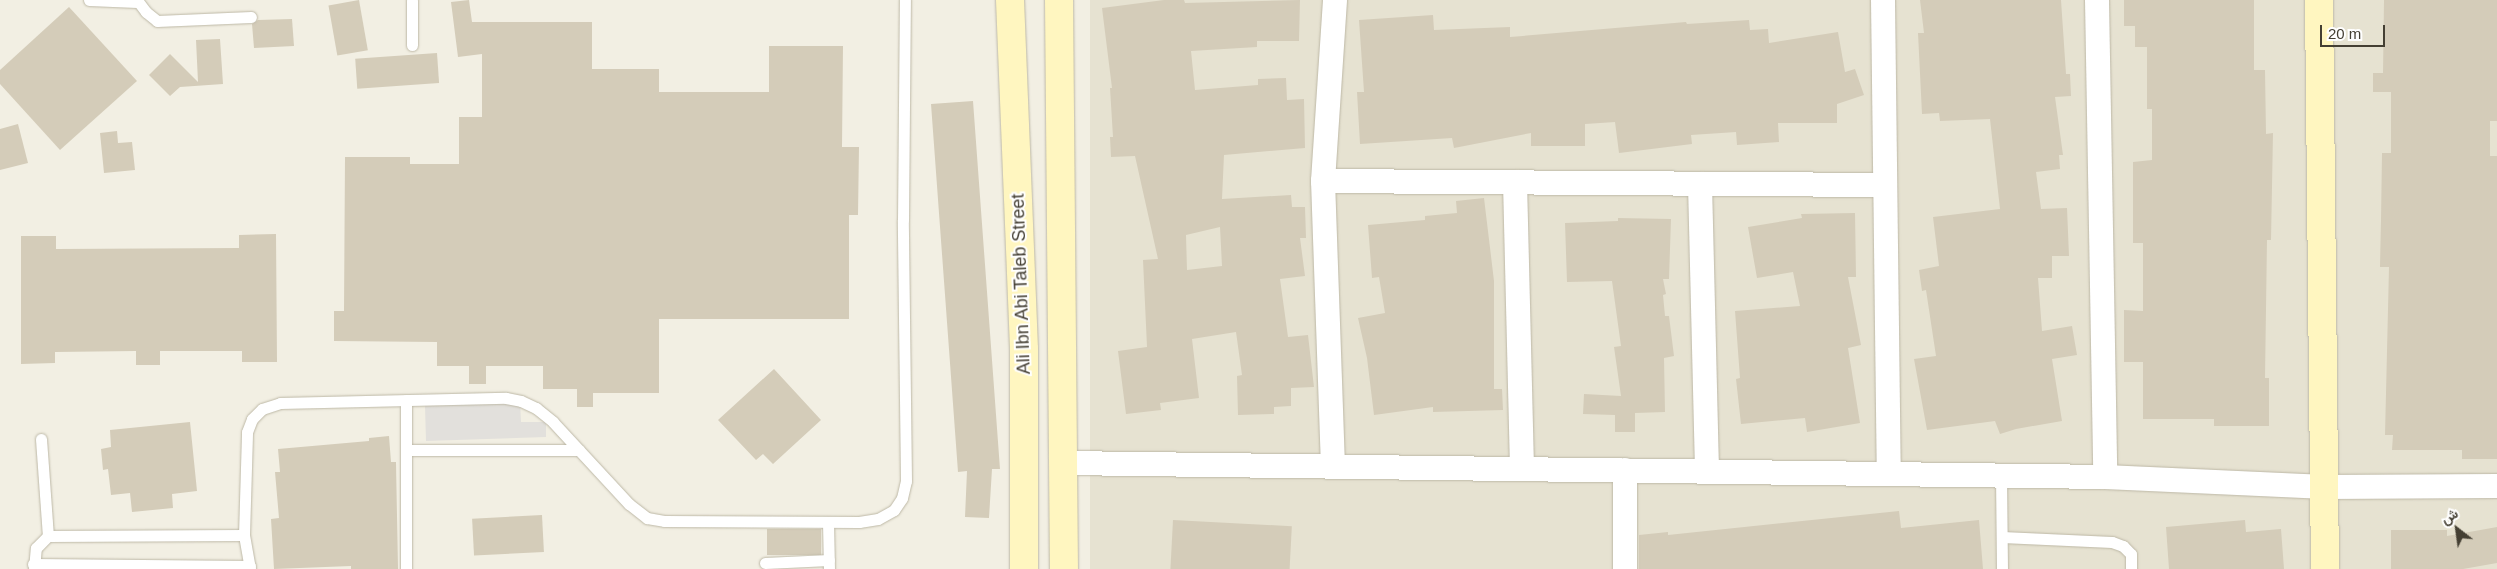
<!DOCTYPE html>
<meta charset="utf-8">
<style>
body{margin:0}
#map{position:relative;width:2497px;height:569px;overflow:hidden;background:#f2efe3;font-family:Helvetica,Vazirmatn,sans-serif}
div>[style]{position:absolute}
.residential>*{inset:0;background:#e6e2d1;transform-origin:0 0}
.parking>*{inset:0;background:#e2e0dc}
.building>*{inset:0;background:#d4ccb9;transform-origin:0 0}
.roads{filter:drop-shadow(0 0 1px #bdb8a6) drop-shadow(0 0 1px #bdb8a6)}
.lane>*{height:11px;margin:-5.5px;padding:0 5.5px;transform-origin:5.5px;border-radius:5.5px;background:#fff}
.street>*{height:24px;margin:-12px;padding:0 12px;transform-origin:12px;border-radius:12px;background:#fff}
.secondary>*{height:28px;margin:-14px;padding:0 14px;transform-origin:14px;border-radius:14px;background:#fff6c0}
span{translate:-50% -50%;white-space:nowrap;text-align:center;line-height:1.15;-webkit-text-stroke:4px #fff;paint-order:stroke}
.street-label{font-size:18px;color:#443f33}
.north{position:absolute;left:2432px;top:504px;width:50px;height:50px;-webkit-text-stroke:4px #fff;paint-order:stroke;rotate:330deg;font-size:14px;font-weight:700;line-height:20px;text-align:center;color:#443f33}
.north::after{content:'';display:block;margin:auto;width:18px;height:22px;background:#443f33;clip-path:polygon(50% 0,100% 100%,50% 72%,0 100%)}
.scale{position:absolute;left:2320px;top:25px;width:65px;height:22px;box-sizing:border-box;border:2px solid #443f33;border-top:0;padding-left:6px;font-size:15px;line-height:18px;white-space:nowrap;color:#443f33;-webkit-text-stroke:4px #fff;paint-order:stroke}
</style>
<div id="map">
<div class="residential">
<i style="left:1090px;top:0;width:1407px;height:569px"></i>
</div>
<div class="parking">
<i style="clip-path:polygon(520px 402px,521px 422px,546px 422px,546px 437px,426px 441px,425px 406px)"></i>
</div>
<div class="building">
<i style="left:359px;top:0;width:51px;height:31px;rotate:80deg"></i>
<i style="clip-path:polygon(469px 0,472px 22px,592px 22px,592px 69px,659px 69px,659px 92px,769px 92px,769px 46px,843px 46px,842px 147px,859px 147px,858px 215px,849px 215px,849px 319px,659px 319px,659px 393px,593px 393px,593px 407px,577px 407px,577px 389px,543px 389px,543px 366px,486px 366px,486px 384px,469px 384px,469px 366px,437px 366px,437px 342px,334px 341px,334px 311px,344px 311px,345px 157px,410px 157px,410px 164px,459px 164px,459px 117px,482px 117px,482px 54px,458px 57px,451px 2px)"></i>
<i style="clip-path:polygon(evenodd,1164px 0,1184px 0,1185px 3px,1300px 0,1299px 41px,1257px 41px,1257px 47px,1191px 51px,1195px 90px,1258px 85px,1258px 79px,1286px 78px,1287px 100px,1304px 99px,1305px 148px,1224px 155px,1222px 199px,1291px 195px,1292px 207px,1305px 207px,1306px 238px,1300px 238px,1305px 276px,1280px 279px,1288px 337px,1308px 335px,1314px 387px,1291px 388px,1291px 406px,1274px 407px,1274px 414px,1238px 415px,1237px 376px,1242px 375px,1236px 332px,1192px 339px,1199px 398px,1160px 403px,1161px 410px,1126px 414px,1118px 351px,1147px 347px,1143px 260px,1158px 259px,1135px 156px,1111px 157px,1110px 137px,1113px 137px,1110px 88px,1112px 88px,1102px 8px,1164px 0,1220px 227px,1222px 266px,1187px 270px,1186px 235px,1220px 227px)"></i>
<i style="clip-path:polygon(1920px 0,2061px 0,2066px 74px,2070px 74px,2071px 96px,2055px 97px,2063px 155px,2059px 155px,2060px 169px,2036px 172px,2041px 209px,2067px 208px,2069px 256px,2052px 256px,2052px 278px,2038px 278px,2042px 331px,2072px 326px,2077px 355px,2052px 359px,2062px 421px,2016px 429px,2000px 434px,1995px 421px,1927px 430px,1914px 359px,1936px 356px,1926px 290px,1922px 291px,1919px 270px,1939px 266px,1933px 217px,2000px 209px,1990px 119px,1940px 121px,1939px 113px,1922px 114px,1918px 33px,1924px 33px)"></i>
<i style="clip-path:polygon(2124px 0,2254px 0,2254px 70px,2265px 70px,2266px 134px,2273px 133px,2271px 240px,2267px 240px,2265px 378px,2269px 378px,2269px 426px,2214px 426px,2214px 419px,2143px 419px,2143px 362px,2124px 362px,2124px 310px,2143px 311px,2143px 243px,2133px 243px,2133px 162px,2152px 160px,2152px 109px,2147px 109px,2147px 47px,2135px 47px,2135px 26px,2124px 26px)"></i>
<i style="clip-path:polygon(2384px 0,2497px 0,2497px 121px,2490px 121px,2490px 156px,2497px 156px,2497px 459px,2462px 459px,2462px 450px,2392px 450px,2393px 435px,2385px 435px,2389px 267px,2380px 267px,2381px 220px,2382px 153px,2391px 153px,2391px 92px,2373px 92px,2373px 73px,2383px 73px)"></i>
<i style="clip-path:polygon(69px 7px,137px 81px,60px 150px,0 84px,0 70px)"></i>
<i style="clip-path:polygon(1433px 15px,1434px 30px,1510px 27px,1510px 37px,1686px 22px,1687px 24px,1749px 20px,1750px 30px,1768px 29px,1769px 43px,1838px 32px,1845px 72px,1855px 69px,1864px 95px,1837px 104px,1837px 123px,1778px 123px,1779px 142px,1737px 145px,1736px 132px,1691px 135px,1692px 144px,1619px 153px,1615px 122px,1585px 124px,1585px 146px,1531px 146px,1531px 133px,1454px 148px,1452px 138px,1360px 144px,1357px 92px,1364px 92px,1359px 20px)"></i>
<i style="clip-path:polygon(292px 19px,294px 46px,254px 48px,252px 24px,258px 20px)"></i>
<i style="clip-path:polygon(220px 39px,223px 84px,180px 87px,170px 96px,149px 75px,170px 54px,198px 82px,196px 40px)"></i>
<i style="left:437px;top:53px;width:30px;height:82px;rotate:86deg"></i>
<i style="clip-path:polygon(973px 101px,1000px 469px,992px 469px,989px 518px,965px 517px,967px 471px,958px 472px,931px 104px)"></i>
<i style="clip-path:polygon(18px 124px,28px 163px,0 170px,0 129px)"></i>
<i style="clip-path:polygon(117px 131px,118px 143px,132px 142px,135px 170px,104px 173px,100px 133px)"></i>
<i style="clip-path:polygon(1484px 198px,1494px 281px,1494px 389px,1502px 389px,1503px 410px,1433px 412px,1433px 407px,1374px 415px,1367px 358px,1358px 318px,1385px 313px,1379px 277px,1372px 278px,1368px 225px,1425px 220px,1425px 216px,1457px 213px,1456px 201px)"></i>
<i style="clip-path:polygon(1855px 213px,1856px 277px,1848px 277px,1861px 345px,1848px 348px,1860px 423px,1807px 432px,1805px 418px,1741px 424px,1736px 379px,1740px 378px,1735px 311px,1800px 306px,1793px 272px,1757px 278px,1748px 227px,1802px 218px,1801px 214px)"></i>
<i style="clip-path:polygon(1618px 218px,1671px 219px,1669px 279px,1663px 279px,1666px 294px,1663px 295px,1665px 316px,1669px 316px,1674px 356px,1664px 358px,1665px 412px,1635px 413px,1635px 432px,1615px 432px,1615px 415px,1583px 414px,1584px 394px,1621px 396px,1614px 347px,1621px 346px,1612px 281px,1567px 282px,1565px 223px,1618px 221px)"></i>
<i style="clip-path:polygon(276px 234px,277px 362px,242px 362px,242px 351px,160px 351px,160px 365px,136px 365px,136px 351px,55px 352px,55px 363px,21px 364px,21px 236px,56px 236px,56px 249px,239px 248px,239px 235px)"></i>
<i style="clip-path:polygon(774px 369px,821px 420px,773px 464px,763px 454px,756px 460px,718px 420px)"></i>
<i style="clip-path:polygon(190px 422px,197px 491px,172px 494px,173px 508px,132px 512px,130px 493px,111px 495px,108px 469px,103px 470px,101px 449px,111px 447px,110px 430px)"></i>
<i style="clip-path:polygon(389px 436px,391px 462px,396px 462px,398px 569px,351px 569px,351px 566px,274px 569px,271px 519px,279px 518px,275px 472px,280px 472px,278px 449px,369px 441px,369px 438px)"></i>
<i style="clip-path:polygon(1899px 511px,1901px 528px,1979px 520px,1983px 569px,1639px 569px,1639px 535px,1668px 532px,1668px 535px)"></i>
<i style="left:542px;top:515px;width:37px;height:70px;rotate:87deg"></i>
<i style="left:1173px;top:520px;width:119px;height:49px;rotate:3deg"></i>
<i style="clip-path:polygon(2245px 520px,2246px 532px,2281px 529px,2284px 569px,2169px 569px,2166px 527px)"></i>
<i style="clip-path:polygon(2497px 527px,2497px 563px,2463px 569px,2391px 569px,2391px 530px,2447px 530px,2447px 536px)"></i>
<i style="left:767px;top:529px;width:54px;height:26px"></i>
</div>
<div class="roads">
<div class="lane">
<i style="left:89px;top:0;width:48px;rotate:2.4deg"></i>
<i style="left:137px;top:0;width:15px;rotate:53deg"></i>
<i style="left:146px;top:12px;width:14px;rotate:39deg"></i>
<i style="left:157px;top:21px;width:94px;rotate:-2.4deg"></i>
<i style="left:412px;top:0;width:45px;rotate:90deg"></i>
<i style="left:406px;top:400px;width:169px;rotate:90deg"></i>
<i style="left:41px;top:439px;width:97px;rotate:85.9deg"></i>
<i style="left:406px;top:450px;width:173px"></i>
<i style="left:2001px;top:475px;width:94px;rotate:89.4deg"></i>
<i style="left:828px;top:522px;width:47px;rotate:88.8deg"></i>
<i style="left:2002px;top:537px;width:110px;rotate:2.6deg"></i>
<i style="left:2112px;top:542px;width:12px;rotate:20deg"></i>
<i style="left:2123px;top:546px;width:11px;rotate:45deg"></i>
<i style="left:2131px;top:554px;width:15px;rotate:90deg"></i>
<i style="left:765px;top:563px;width:64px;rotate:-2.7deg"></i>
<i style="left:33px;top:564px;width:217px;rotate:0.5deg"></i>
<i style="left:34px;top:569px;width:21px;rotate:-85deg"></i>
<i style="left:36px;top:548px;width:17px;rotate:-45deg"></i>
<i style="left:48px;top:536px;width:196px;rotate:-0.3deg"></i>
<i style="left:250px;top:569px;width:35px;rotate:-100deg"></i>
<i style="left:244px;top:535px;width:103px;rotate:-88.3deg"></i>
<i style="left:247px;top:432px;width:14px;rotate:-69deg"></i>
<i style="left:252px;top:419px;width:14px;rotate:-45deg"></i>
<i style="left:262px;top:409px;width:19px;rotate:-18deg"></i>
<i style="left:280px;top:403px;width:226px;rotate:-1.3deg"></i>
<i style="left:506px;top:398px;width:15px;rotate:11deg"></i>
<i style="left:521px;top:401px;width:17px;rotate:25deg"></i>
<i style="left:536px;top:408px;width:22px;rotate:39deg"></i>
<i style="left:553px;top:422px;width:112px;rotate:47.2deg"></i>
<i style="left:629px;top:504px;width:23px;rotate:38deg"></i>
<i style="left:647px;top:518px;width:17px;rotate:10deg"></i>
<i style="left:664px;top:521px;width:195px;rotate:0.3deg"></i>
<i style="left:859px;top:522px;width:19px;rotate:-9deg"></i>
<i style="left:878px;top:519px;width:18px;rotate:-29deg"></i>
<i style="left:894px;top:510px;width:14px;rotate:-56deg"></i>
<i style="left:902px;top:498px;width:17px;rotate:-77deg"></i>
<i style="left:906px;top:481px;width:261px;rotate:-90.7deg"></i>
<i style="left:903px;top:220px;width:220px;rotate:-89.5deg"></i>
</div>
<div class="street">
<i style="left:1883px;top:0;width:474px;rotate:89.3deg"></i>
<i style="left:2097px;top:0;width:477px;rotate:89deg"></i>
<i style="left:1323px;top:181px;width:562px;rotate:0.41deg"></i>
<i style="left:1515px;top:182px;width:287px;rotate:88.6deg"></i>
<i style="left:1700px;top:184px;width:287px;rotate:88.6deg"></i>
<i style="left:1064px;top:463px;width:1041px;rotate:0.77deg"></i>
<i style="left:2105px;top:477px;width:221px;rotate:2.6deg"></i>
<i style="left:2326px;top:487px;width:171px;rotate:-0.3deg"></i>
<i style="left:1333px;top:467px;width:286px;rotate:-92deg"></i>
<i style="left:1323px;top:181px;width:181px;rotate:-86.2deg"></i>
<i style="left:1625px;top:569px;width:99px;rotate:-90deg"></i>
</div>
<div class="secondary">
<i style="left:1010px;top:0;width:350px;rotate:87.7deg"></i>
<i style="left:1024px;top:350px;width:219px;rotate:90deg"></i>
<i style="left:1059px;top:0;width:569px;rotate:89.5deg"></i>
<i style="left:2319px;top:0;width:569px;rotate:89.4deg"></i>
</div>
</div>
<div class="street-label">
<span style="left:1021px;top:284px;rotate:-92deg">Ali Ibn Abi Taleb Street</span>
</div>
<div class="north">ش</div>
<div class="scale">20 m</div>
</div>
